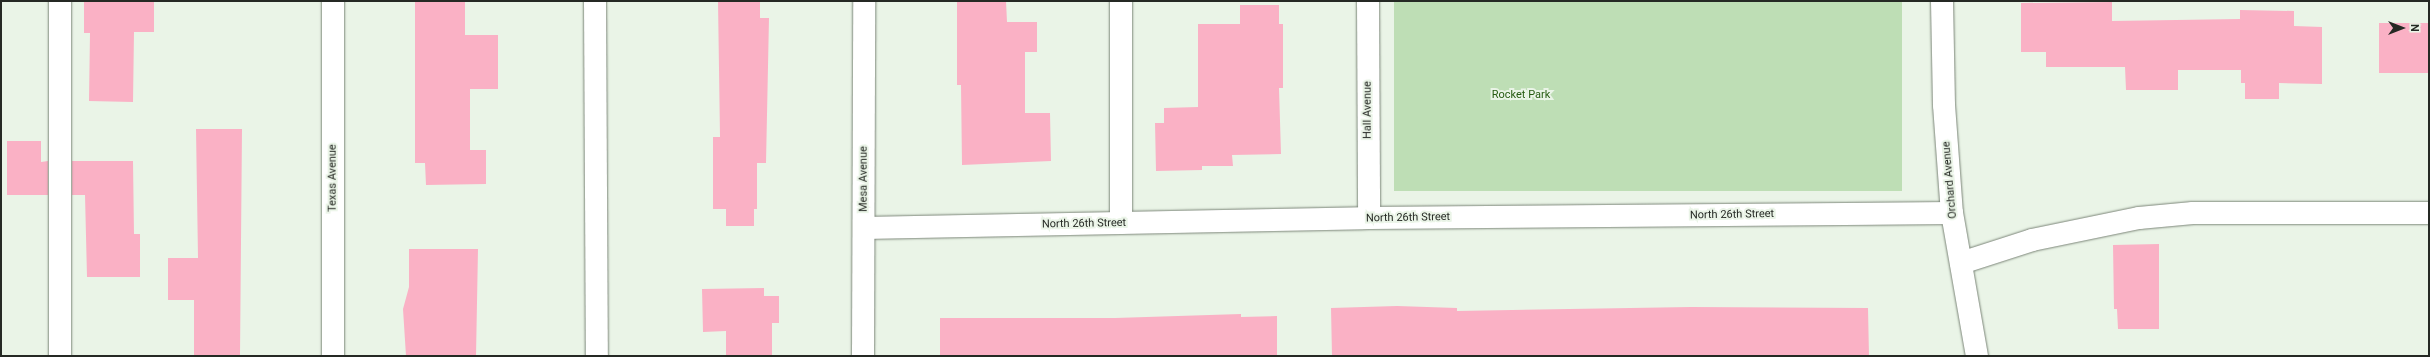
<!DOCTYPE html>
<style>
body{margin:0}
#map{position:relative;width:2430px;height:357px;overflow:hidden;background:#eaf4e7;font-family:Roboto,sans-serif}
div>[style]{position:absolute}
.green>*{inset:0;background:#bedeb5;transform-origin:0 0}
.building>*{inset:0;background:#fab1c5;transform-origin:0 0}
.roads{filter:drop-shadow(0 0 1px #7c8679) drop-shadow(0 0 1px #7c8679)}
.minor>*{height:22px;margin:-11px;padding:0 11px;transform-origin:11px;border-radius:11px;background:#fff}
span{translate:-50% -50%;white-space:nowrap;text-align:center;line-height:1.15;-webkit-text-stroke:4px #eaf4e7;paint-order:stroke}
.park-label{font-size:11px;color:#265b12}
.street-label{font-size:11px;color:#252924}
.frame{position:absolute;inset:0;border:2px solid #252924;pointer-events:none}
.north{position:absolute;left:2382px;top:8px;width:40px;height:40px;-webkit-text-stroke:3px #eaf4e7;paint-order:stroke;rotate:90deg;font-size:11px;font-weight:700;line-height:16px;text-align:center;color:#252924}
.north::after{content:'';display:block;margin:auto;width:14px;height:18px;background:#252924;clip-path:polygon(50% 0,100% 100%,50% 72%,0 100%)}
</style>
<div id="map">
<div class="green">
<i style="left:1394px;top:1px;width:508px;height:190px"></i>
</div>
<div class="building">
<i style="clip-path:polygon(84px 1px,154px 1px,154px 32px,134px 32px,133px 102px,89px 101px,90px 33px,84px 33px)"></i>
<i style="clip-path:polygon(415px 1px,465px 1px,465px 35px,498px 35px,498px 89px,470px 89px,470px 150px,486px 150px,486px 184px,426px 185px,425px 163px,415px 163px)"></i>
<i style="clip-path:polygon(718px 1px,760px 1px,760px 18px,769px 18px,766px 163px,757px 163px,757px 209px,754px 209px,754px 226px,726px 226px,726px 209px,713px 209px,713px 137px,720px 137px)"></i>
<i style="clip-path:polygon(957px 1px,1006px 1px,1007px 22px,1037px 22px,1037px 52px,1025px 52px,1025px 113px,1050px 113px,1051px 161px,962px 165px,961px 85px,957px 85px)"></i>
<i style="clip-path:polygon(2112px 2px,2112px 21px,2240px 19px,2240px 10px,2294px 11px,2294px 26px,2322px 27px,2322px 84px,2279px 83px,2279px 99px,2245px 99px,2245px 83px,2241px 83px,2241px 70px,2178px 70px,2178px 90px,2126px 90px,2125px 67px,2046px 67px,2046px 52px,2021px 52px,2021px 3px)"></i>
<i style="clip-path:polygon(1240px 5px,1279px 5px,1279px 24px,1283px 24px,1283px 88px,1279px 88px,1281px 154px,1232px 155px,1233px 166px,1202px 166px,1202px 170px,1156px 171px,1155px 123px,1164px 123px,1164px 108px,1198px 107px,1198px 24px,1240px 24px)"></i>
<i style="left:2379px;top:23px;width:50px;height:50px"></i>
<i style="clip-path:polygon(196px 129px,242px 129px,240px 356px,194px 356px,194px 300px,168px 300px,168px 258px,198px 258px)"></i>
<i style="clip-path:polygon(7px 141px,41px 141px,41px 162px,48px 161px,48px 195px,7px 195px)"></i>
<i style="clip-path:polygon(72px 161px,133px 161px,134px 234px,140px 234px,140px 277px,87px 277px,85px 195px,72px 195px)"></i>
<i style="clip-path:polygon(2159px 244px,2159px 329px,2118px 329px,2117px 309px,2114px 309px,2113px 245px)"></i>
<i style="clip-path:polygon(409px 249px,478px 249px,476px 356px,406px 356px,403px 309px,409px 287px)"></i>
<i style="clip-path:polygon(764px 288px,764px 296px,779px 296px,779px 323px,772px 323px,772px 356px,726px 356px,726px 331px,703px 332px,702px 289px)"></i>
<i style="clip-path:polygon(1397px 306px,1457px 308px,1457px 311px,1691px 307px,1868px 308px,1869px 356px,1332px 356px,1331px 308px)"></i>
<i style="clip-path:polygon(1241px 314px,1241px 317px,1277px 316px,1277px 356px,940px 356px,940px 318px,1115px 318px)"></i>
</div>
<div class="roads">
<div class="minor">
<i style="left:60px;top:1px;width:355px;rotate:90deg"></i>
<i style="left:333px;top:1px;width:355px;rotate:90deg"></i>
<i style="left:595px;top:1px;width:355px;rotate:89.7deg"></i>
<i style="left:1121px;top:1px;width:222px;rotate:90deg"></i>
<i style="left:1368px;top:1px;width:217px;rotate:89.7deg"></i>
<i style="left:1942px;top:1px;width:104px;rotate:88.9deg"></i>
<i style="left:1944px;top:105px;width:108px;rotate:85.8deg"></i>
<i style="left:1952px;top:213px;width:145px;rotate:80.1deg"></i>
<i style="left:864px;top:228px;width:505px;rotate:-1.13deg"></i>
<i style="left:1369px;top:218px;width:583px;rotate:-0.49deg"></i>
<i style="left:1961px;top:263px;width:75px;rotate:-17.9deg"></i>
<i style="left:2032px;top:240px;width:109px;rotate:-11.6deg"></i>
<i style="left:2139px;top:218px;width:54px;rotate:-5.3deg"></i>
<i style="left:2193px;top:213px;width:236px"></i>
<i style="left:863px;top:356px;width:355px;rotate:-89.8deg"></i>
</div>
</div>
<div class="park-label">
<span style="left:1521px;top:95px">Rocket Park</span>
</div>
<div class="street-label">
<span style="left:1368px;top:110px;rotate:-90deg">Hall Avenue</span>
<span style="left:333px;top:178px;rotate:-90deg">Texas Avenue</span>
<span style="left:864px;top:179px;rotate:-90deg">Mesa Avenue</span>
<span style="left:1950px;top:180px;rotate:-95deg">Orchard Avenue</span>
<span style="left:1732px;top:215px;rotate:-1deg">North 26th Street</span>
<span style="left:1408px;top:218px;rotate:-1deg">North 26th Street</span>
<span style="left:1084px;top:224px;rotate:-1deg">North 26th Street</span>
</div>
<div class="frame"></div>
<div class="north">N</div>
</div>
